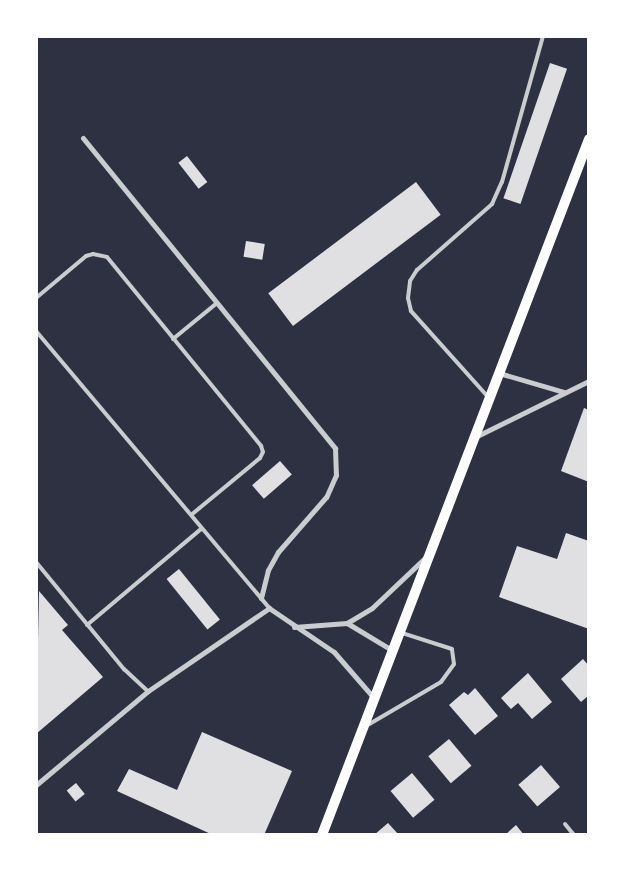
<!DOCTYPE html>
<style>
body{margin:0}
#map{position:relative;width:625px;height:871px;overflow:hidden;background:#2d3142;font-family:"Fira Sans",sans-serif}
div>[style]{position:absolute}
.building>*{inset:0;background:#e0e0e3;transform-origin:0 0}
.service>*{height:4px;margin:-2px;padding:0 2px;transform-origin:2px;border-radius:2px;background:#caccd0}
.minor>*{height:5px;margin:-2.5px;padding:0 2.5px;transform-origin:2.5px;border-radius:2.5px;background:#caccd0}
.secondary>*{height:10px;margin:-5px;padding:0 5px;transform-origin:5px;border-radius:5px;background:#fff}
span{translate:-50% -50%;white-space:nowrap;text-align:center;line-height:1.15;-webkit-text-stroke:4px #fff;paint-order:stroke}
.frame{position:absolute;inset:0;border:38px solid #fff;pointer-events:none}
</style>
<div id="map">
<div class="building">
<i style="left:550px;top:63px;width:18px;height:143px;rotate:19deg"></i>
<i style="left:187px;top:156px;width:33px;height:11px;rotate:52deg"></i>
<i style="left:416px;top:182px;width:41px;height:185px;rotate:53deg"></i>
<i style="left:246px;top:241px;width:19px;height:16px;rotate:9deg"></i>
<i style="clip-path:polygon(584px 408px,589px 410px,589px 482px,561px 471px)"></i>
<i style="left:280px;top:461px;width:18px;height:37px;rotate:49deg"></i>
<i style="clip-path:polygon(566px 533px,589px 541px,589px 629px,499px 597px,517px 546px,557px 559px)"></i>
<i style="left:179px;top:569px;width:65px;height:16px;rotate:51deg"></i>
<i style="clip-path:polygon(39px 591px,68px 625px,62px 630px,103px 677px,36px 734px)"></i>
<i style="clip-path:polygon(583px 659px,589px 666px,589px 695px,581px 702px,561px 679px)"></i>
<i style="clip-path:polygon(528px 673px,552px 702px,532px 719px,518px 703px,511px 709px,501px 698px)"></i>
<i style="clip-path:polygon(475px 688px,498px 716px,475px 735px,449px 705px,464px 692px,468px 695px)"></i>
<i style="clip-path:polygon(202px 732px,292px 771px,264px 835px,213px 835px,117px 791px,129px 769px,177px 790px)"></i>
<i style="left:449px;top:739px;width:35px;height:27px;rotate:50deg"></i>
<i style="left:541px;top:765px;width:29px;height:30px;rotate:49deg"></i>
<i style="left:412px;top:773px;width:35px;height:28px;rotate:50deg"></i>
<i style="left:76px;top:783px;width:14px;height:12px;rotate:51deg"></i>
<i style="clip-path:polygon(388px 823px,399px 835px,374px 835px)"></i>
<i style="clip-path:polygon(516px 825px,524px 835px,505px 835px)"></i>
</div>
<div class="service">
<i style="left:36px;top:298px;width:65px;rotate:-40deg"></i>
<i style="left:86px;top:256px;width:7px;rotate:-16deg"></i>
<i style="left:93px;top:254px;width:14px;rotate:12deg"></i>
<i style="left:107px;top:257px;width:244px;rotate:50.8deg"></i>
<i style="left:261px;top:446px;width:6px;rotate:72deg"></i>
<i style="left:263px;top:452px;width:7px;rotate:117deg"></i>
<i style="left:260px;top:458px;width:89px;rotate:140.4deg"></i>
<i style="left:36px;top:331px;width:362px;rotate:49.9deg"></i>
<i style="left:173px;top:339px;width:57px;rotate:-39.3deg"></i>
<i style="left:489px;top:398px;width:117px;rotate:-131.9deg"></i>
<i style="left:411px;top:311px;width:13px;rotate:-103deg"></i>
<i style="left:408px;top:298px;width:17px;rotate:-83deg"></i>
<i style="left:410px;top:281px;width:13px;rotate:-58deg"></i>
<i style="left:417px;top:270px;width:100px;rotate:-41.3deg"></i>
<i style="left:492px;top:204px;width:24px;rotate:-66deg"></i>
<i style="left:502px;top:182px;width:152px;rotate:-74.3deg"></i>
<i style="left:36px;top:562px;width:139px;rotate:50.6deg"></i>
<i style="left:124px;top:669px;width:33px;rotate:43deg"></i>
<i style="left:87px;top:625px;width:150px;rotate:-40.1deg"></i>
<i style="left:366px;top:726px;width:87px;rotate:-30.4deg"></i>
<i style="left:441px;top:682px;width:22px;rotate:-54deg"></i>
<i style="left:454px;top:664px;width:15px;rotate:-98deg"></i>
<i style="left:452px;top:649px;width:52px;rotate:-162.3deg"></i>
<i style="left:565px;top:824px;width:14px;rotate:51deg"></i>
</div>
<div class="minor">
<i style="left:83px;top:138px;width:400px;rotate:50.9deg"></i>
<i style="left:335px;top:448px;width:27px;rotate:88deg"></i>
<i style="left:336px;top:475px;width:24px;rotate:114deg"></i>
<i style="left:326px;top:497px;width:73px;rotate:131.1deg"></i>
<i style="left:278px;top:552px;width:21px;rotate:119deg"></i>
<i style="left:268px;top:570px;width:29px;rotate:104deg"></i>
<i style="left:499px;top:373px;width:68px;rotate:16.3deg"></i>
<i style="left:477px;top:436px;width:125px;rotate:-26.2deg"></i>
<i style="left:347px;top:623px;width:52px;rotate:31deg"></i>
<i style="left:294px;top:627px;width:53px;rotate:-4.3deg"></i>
<i style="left:347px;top:623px;width:29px;rotate:-31deg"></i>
<i style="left:372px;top:608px;width:74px;rotate:-43.4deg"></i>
<i style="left:36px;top:785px;width:146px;rotate:-40deg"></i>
<i style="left:148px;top:691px;width:147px;rotate:-34.4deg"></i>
<i style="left:269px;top:608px;width:78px;rotate:34.1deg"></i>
<i style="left:334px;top:652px;width:61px;rotate:49deg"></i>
</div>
<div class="secondary">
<i style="left:322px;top:835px;width:745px;rotate:-69.01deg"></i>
</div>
<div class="frame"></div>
</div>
